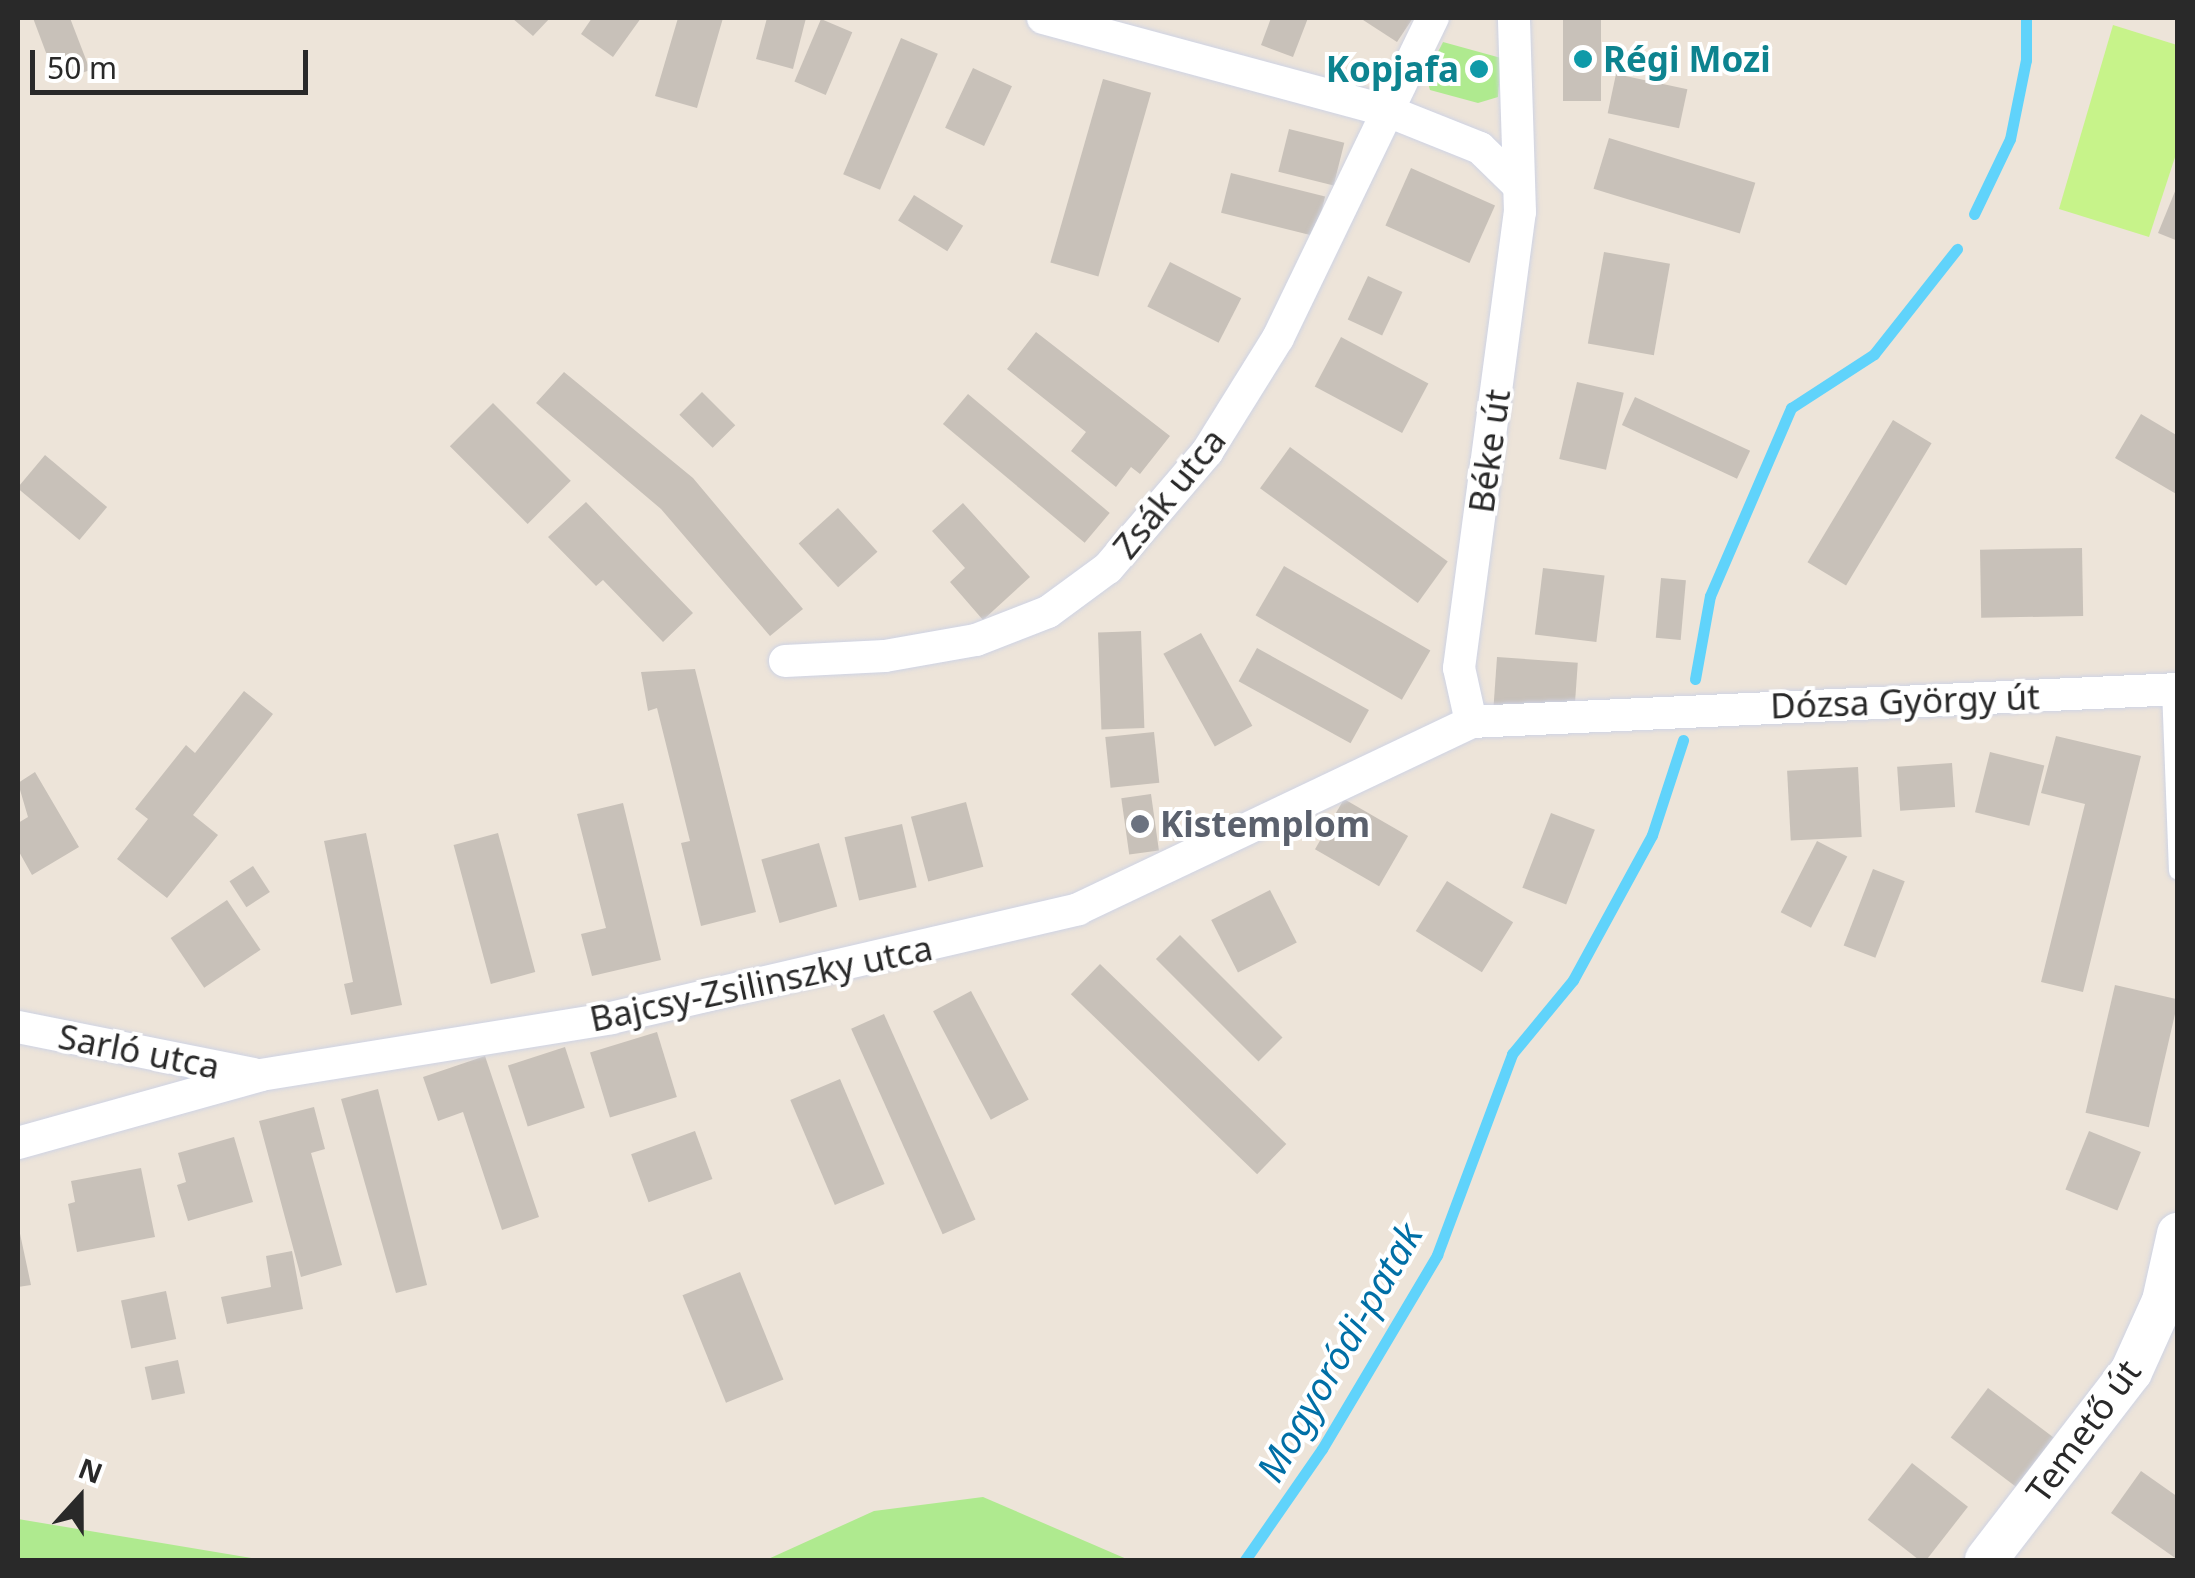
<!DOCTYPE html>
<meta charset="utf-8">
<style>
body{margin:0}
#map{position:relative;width:2195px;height:1578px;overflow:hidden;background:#ede4d9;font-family:"Noto Sans",sans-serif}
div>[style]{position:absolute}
.green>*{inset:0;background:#afea8f}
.pitch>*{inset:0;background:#c7f38a}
.stream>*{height:11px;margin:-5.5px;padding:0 5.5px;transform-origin:5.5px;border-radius:5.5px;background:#60d3fb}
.building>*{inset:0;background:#c8c1b9;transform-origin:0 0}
.roads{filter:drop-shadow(0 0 2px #ced3e4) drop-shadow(0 0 2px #ced3e4)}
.service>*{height:18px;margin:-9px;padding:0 9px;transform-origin:9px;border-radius:9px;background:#fff}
.minor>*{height:32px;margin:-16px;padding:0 16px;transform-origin:16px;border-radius:16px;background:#fff}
.tertiary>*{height:42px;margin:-21px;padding:0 21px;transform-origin:21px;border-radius:21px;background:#fff}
.dots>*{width:28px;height:28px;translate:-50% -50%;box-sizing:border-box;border:5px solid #fff;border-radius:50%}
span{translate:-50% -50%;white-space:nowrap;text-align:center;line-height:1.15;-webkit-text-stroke:8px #fff;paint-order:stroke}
.culture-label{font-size:35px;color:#0d838f;font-weight:700}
.left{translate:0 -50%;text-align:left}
.right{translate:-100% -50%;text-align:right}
.street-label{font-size:35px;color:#292929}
.worship-label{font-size:35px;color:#5b616d;font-weight:700}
.water-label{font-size:38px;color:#006fa6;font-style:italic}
.frame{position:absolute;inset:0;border:20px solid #292929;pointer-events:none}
.north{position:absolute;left:30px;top:1448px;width:100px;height:100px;-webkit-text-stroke:8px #fff;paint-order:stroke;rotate:21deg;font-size:28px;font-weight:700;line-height:40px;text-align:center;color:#292929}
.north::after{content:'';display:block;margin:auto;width:35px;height:45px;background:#292929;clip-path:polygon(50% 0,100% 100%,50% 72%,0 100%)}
.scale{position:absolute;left:30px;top:50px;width:278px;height:45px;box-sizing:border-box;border:5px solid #292929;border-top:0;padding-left:12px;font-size:30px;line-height:35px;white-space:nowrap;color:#292929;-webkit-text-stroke:8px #fff;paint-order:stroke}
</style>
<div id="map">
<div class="green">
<i style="clip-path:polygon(1443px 42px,1501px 58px,1498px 97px,1478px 103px,1430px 90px,1426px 75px)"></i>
<i style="clip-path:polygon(983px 1497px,1129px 1560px,766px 1560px,874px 1511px)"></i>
<i style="clip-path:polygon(18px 1519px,263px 1560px,18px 1560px)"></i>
</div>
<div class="pitch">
<i style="clip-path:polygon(2113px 25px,2177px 45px,2177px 151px,2149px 237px,2059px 209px)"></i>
</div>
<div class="stream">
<i style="left:1974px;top:214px;width:83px;rotate:-64.4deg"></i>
<i style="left:2010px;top:139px;width:81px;rotate:-78.6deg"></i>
<i style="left:2026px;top:60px;width:42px;rotate:-90deg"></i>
<i style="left:1695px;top:679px;width:84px;rotate:-79.8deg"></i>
<i style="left:1710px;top:596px;width:205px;rotate:-66.7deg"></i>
<i style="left:1791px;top:408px;width:99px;rotate:-33deg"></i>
<i style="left:1874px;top:354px;width:134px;rotate:-51.7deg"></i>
<i style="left:1245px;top:1560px;width:135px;rotate:-55.3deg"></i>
<i style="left:1322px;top:1449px;width:226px;rotate:-59.3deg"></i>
<i style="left:1437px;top:1255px;width:215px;rotate:-69.5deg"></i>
<i style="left:1512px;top:1054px;width:96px;rotate:-50.5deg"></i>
<i style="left:1573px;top:980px;width:165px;rotate:-61.4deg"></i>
<i style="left:1652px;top:835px;width:100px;rotate:-71.9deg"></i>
</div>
<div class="building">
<i style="clip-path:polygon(33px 18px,70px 18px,90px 70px,57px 82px)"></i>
<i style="clip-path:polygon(512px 18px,550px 18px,533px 36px)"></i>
<i style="clip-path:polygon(592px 18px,641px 18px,613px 57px,581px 34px)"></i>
<i style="clip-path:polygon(678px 18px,723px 18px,697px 108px,655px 96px)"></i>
<i style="clip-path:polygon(767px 18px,806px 18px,793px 69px,756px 59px)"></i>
<i style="clip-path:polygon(1271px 18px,1308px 18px,1293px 57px,1261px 45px)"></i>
<i style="clip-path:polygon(1360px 18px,1413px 18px,1397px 42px)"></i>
<i style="left:1563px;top:18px;width:38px;height:83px"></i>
<i style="left:821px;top:19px;width:34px;height:68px;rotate:23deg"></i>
<i style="left:901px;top:38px;width:40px;height:148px;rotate:23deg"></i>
<i style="left:973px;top:68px;width:43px;height:66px;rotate:25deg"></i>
<i style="left:1616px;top:74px;width:73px;height:40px;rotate:12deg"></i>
<i style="left:1103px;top:79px;width:50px;height:191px;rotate:16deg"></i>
<i style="left:1289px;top:129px;width:57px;height:44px;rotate:14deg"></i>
<i style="left:1609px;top:138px;width:153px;height:53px;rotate:17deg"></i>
<i style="left:1411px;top:168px;width:92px;height:63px;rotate:24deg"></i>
<i style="left:1231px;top:173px;width:97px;height:41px;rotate:14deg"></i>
<i style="clip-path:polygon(2178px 184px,2178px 241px,2158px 233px)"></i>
<i style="left:914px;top:195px;width:58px;height:30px;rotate:32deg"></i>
<i style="left:1604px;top:252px;width:67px;height:93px;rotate:10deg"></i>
<i style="left:1170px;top:262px;width:80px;height:50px;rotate:27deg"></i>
<i style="left:1368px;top:276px;width:38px;height:48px;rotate:25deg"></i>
<i style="clip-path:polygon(1036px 332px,1170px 436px,1140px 474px,1131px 467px,1116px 487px,1071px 451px,1086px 432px,1007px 369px)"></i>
<i style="left:1341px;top:337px;width:99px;height:56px;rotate:28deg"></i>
<i style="clip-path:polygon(564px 372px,693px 478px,803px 609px,770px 636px,661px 509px,536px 403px)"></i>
<i style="left:1577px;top:382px;width:48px;height:79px;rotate:13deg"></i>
<i style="left:702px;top:392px;width:47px;height:32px;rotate:45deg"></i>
<i style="left:968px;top:394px;width:185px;height:39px;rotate:40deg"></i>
<i style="left:1635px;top:397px;width:127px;height:31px;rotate:25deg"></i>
<i style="left:493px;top:403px;width:110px;height:61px;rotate:45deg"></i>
<i style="clip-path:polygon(2141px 414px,2178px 436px,2178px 495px,2115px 458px)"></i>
<i style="left:1893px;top:420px;width:45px;height:166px;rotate:31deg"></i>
<i style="left:1290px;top:447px;width:195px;height:51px;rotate:36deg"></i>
<i style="left:45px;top:455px;width:81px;height:43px;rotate:40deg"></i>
<i style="clip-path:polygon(586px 502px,693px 613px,663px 642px,603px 580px,596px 586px,548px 537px)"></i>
<i style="clip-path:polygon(963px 503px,1030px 577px,983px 620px,950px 582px,965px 568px,932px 531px)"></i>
<i style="left:838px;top:508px;width:59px;height:53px;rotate:48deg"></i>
<i style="left:2082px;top:548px;width:68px;height:102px;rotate:89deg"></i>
<i style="left:1284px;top:566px;width:169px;height:57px;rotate:30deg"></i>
<i style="left:1543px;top:568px;width:62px;height:67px;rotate:7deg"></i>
<i style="left:1661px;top:578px;width:25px;height:60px;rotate:5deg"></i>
<i style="left:1141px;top:631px;width:97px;height:43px;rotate:88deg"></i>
<i style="left:1201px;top:633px;width:106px;height:43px;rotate:61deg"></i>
<i style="left:1257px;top:648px;width:128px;height:38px;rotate:29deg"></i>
<i style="left:1497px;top:657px;width:81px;height:48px;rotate:4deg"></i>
<i style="clip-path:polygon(695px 669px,756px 912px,701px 926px,681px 843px,690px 841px,657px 708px,648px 711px,641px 672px)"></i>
<i style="clip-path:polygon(244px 691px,273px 714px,193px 815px,218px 835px,167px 898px,117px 859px,148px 819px,135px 809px,186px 745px,195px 753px)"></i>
<i style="left:1154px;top:732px;width:51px;height:49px;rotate:84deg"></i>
<i style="clip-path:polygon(2056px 736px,2141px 756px,2083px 992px,2041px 982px,2085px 804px,2041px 793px)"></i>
<i style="left:1990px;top:752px;width:56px;height:62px;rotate:14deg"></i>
<i style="left:1952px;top:763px;width:44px;height:55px;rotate:86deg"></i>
<i style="left:1858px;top:767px;width:70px;height:71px;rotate:87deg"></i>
<i style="clip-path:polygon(35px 772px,79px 847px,32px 875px,18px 850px,18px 823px,28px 817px,18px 783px)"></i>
<i style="left:1151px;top:794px;width:57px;height:30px;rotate:82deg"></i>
<i style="left:1344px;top:799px;width:74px;height:58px;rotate:30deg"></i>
<i style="left:966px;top:802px;width:67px;height:57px;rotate:75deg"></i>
<i style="clip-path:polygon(623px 803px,661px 960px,592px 976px,581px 934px,606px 928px,577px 814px)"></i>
<i style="left:1551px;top:813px;width:47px;height:80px;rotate:21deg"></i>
<i style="left:902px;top:824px;width:65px;height:59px;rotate:77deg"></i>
<i style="clip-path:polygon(366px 833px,402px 1005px,351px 1015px,344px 984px,353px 982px,324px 841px)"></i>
<i style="left:498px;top:833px;width:144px;height:46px;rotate:75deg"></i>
<i style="left:1817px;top:841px;width:34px;height:80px;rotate:27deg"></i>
<i style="left:819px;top:843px;width:66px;height:60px;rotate:74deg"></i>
<i style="left:253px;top:866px;width:31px;height:28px;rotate:57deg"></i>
<i style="left:1873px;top:869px;width:34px;height:82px;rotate:21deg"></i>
<i style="left:1447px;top:881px;width:78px;height:59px;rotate:32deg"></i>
<i style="left:1270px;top:890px;width:59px;height:66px;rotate:63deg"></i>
<i style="left:227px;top:900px;width:60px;height:68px;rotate:56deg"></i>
<i style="left:1180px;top:935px;width:145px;height:34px;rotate:45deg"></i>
<i style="left:1100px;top:964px;width:259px;height:42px;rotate:44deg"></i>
<i style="left:2115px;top:985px;width:65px;height:131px;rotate:13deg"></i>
<i style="left:971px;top:991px;width:123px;height:43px;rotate:62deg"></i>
<i style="left:884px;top:1014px;width:225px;height:36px;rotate:66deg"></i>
<i style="left:657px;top:1032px;width:68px;height:70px;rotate:73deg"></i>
<i style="left:565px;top:1047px;width:64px;height:60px;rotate:72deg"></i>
<i style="clip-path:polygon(485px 1056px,539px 1217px,502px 1230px,463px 1112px,438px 1121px,423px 1077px)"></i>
<i style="left:840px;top:1079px;width:114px;height:54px;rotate:67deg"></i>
<i style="clip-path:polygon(378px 1089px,427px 1285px,396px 1293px,341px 1099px)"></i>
<i style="clip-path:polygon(314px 1107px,325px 1149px,311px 1153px,342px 1265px,301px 1277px,259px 1121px)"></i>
<i style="left:695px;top:1131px;width:51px;height:68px;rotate:70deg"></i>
<i style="left:2089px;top:1131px;width:56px;height:63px;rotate:22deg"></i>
<i style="clip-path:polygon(234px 1137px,253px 1202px,188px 1221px,177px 1185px,186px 1182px,178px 1153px)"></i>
<i style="clip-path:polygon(141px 1168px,155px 1237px,77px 1252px,68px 1204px,75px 1202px,71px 1181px)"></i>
<i style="clip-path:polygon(19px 1229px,31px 1285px,18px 1287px,18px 1230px)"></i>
<i style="clip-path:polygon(292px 1251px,303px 1309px,227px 1324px,221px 1297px,271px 1287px,266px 1256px)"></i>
<i style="left:740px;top:1272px;width:116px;height:62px;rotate:68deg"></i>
<i style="left:166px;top:1291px;width:49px;height:46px;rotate:78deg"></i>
<i style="left:178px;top:1360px;width:34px;height:34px;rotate:78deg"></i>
<i style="left:1988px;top:1388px;width:83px;height:62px;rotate:37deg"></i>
<i style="left:1912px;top:1463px;width:71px;height:72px;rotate:38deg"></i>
<i style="clip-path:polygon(2141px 1471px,2178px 1497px,2178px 1560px,2111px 1513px)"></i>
</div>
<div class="roads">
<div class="service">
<i style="left:2171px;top:689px;width:182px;rotate:87.8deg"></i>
</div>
<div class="minor">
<i style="left:1043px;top:18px;width:354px;rotate:15.1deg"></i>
<i style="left:1385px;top:110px;width:102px;rotate:21.8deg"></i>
<i style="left:1480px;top:148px;width:49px;rotate:44.2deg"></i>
<i style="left:785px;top:661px;width:100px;rotate:-2.9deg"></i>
<i style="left:885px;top:656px;width:92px;rotate:-10deg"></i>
<i style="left:976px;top:640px;width:77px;rotate:-21.3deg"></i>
<i style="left:1048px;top:612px;width:74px;rotate:-36.3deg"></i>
<i style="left:1108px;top:568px;width:153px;rotate:-49.5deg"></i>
<i style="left:1207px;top:452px;width:134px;rotate:-58.1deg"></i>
<i style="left:1278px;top:338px;width:356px;rotate:-64.2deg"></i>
<i style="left:1471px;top:722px;width:55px;rotate:-102.5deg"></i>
<i style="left:1459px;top:668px;width:460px;rotate:-82.4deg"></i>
<i style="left:1520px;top:212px;width:194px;rotate:-91.8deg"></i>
<i style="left:18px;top:1027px;width:240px;rotate:11.3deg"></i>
<i style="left:18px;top:1143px;width:252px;rotate:-15.6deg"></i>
<i style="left:261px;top:1075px;width:355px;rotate:-9.2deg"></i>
<i style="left:611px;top:1018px;width:480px;rotate:-13.1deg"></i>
<i style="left:1078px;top:909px;width:435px;rotate:-25.4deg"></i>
<i style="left:1471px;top:722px;width:708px;rotate:-2.67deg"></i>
</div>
<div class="tertiary">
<i style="left:1986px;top:1560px;width:237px;rotate:-52.4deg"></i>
<i style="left:2131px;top:1372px;width:78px;rotate:-65.7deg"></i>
<i style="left:2163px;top:1301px;width:69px;rotate:-77.4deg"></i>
</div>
</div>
<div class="dots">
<i style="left:1583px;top:59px;background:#0f9aa8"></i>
<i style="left:1479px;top:69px;background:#0f9aa8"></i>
<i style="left:1140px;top:824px;background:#6b7280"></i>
</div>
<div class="culture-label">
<span class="left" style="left:1603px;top:59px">Régi Mozi</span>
<span class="right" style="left:1459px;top:69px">Kopjafa</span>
</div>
<div class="street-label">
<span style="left:1489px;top:451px;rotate:-82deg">Béke út</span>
<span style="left:1169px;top:493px;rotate:-51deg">Zsák utca</span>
<span style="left:1905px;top:701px;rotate:-2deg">Dózsa György út</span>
<span style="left:761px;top:983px;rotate:-12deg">Bajcsy-Zsilinszky utca</span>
<span style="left:139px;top:1051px;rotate:11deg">Sarló utca</span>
<span style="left:2083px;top:1431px;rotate:-54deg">Temető út</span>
</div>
<div class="worship-label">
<span class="left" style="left:1160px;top:824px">Kistemplom</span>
</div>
<div class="water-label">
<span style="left:1339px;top:1352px;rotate:-60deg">Mogyoródi-patak</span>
</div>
<div class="frame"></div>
<div class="north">N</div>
<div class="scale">50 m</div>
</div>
